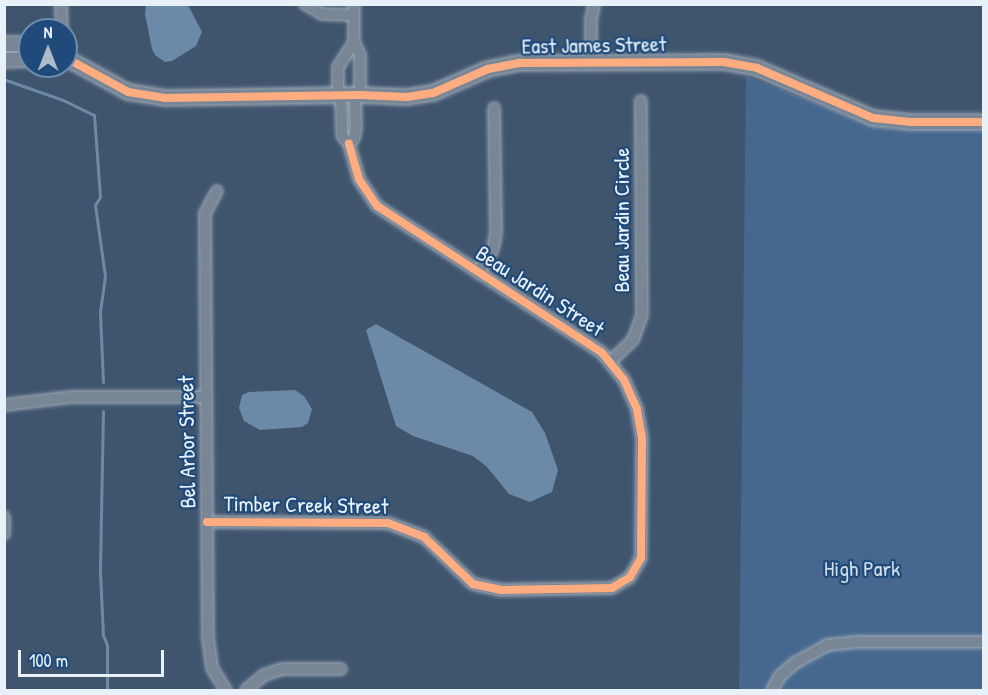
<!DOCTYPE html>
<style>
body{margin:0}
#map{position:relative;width:988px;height:695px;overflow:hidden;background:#3f556e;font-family:"Patrick Hand",sans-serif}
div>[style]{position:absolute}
.green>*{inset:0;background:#46688e}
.water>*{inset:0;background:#6c89a7}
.stream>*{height:3px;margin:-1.5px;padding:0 1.5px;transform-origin:1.5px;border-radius:1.5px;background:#6c89a7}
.roads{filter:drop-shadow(0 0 2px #9faab7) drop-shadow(0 0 2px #9faab7)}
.minor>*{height:10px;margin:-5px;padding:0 5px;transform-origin:5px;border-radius:5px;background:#798695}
.tertiary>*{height:14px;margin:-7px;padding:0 7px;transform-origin:7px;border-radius:7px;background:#798695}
.cycleway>*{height:8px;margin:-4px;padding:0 4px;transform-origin:4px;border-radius:4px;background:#ffac80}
span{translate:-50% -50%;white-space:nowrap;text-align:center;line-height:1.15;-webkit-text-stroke:4.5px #1f4a7a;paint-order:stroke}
.street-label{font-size:22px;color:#e8f1f8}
.park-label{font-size:22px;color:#d0dde9}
.frame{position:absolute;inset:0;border:6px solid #e8f1f8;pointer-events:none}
.north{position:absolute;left:18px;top:18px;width:60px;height:60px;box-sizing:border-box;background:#1f4a7a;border:2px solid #6f8dac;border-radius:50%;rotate:0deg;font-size:16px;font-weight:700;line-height:24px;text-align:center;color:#e8f1f8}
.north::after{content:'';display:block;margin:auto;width:21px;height:27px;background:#adbac8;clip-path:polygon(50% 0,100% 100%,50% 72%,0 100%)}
.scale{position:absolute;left:18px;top:650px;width:146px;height:27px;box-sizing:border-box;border:3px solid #e8f1f8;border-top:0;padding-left:8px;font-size:18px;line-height:21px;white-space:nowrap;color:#e8f1f8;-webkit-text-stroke:4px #1f4a7a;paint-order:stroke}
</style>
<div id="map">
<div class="green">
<i style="clip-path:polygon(746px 76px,868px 124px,895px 129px,983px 129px,984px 690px,739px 690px)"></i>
</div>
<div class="water">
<i style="clip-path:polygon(146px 5px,188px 5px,202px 32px,196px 46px,172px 61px,165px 62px,155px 55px,152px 49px,145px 14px)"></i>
<i style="clip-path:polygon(376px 324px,532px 412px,545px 433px,558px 470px,552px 492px,530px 502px,509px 494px,487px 467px,473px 456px,413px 436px,396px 426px,366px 330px)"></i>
<i style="clip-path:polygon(295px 390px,304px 396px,312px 409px,308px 423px,302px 427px,260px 430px,244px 421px,239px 408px,242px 395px,249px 392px)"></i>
</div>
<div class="stream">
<i style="left:6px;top:80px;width:60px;rotate:19.3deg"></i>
<i style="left:63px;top:100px;width:34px;rotate:26deg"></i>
<i style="left:94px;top:115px;width:82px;rotate:85.8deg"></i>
<i style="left:100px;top:197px;width:9px;rotate:122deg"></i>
<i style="left:95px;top:205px;width:72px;rotate:82deg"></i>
<i style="left:105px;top:276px;width:37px;rotate:98deg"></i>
<i style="left:100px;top:313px;width:69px;rotate:87.5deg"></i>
<i style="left:103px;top:411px;width:161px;rotate:91.1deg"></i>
<i style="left:100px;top:572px;width:63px;rotate:87.3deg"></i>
<i style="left:103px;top:635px;width:11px;rotate:68deg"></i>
<i style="left:107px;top:645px;width:45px;rotate:90deg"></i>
</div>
<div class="roads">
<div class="minor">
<i style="left:61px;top:4px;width:26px;rotate:88deg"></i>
<i style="left:305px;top:4px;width:20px;rotate:30deg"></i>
<i style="left:322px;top:14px;width:32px;rotate:2deg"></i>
<i style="left:354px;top:4px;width:38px;rotate:90deg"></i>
<i style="left:354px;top:42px;width:14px;rotate:65deg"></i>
<i style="left:360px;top:55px;width:40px;rotate:90deg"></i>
<i style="left:591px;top:62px;width:42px;rotate:-90deg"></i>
<i style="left:591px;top:20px;width:16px;rotate:-79deg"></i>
<i style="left:338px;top:97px;width:30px;rotate:-90deg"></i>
<i style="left:338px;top:67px;width:30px;rotate:-57deg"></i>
<i style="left:341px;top:97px;width:35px;rotate:88deg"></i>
<i style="left:342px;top:132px;width:5px;rotate:79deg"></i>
<i style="left:343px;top:137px;width:8px;rotate:45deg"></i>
<i style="left:349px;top:143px;width:7px;rotate:-45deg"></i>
<i style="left:354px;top:138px;width:11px;rotate:-80deg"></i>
<i style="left:356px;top:127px;width:31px;rotate:-92deg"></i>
<i style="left:217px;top:191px;width:26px;rotate:118deg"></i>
<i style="left:205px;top:214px;width:424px;rotate:89.6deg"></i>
<i style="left:208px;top:638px;width:30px;rotate:82deg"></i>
<i style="left:212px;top:668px;width:26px;rotate:58deg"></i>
<i style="left:478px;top:273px;width:28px;rotate:-58deg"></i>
<i style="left:493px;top:249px;width:17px;rotate:-80deg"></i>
<i style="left:496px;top:232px;width:124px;rotate:-90.9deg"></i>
<i style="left:610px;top:362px;width:32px;rotate:-44deg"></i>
<i style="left:633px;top:340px;width:27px;rotate:-70deg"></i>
<i style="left:642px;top:315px;width:214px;rotate:-90.3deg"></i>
<i style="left:4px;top:405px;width:68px;rotate:-6.7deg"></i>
<i style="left:72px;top:397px;width:133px"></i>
<i style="left:4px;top:517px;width:17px;rotate:90deg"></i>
<i style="left:207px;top:522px;width:181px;rotate:0.3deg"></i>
<i style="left:388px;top:523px;width:39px;rotate:21deg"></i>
<i style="left:424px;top:537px;width:68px;rotate:43.8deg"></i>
<i style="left:473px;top:584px;width:29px;rotate:12deg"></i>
<i style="left:501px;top:590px;width:111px;rotate:-1deg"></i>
<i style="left:612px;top:588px;width:21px;rotate:-31deg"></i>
<i style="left:630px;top:577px;width:22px;rotate:-60deg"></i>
<i style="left:641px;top:558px;width:120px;rotate:-89.5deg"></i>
<i style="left:642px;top:438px;width:29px;rotate:-100deg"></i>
<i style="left:637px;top:409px;width:32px;rotate:-114deg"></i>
<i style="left:624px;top:380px;width:36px;rotate:-129deg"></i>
<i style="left:601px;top:352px;width:267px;rotate:-146.9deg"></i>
<i style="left:377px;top:206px;width:32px;rotate:-124deg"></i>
<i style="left:359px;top:179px;width:37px;rotate:-106deg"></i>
<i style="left:246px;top:690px;width:23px;rotate:-40deg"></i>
<i style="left:264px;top:675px;width:19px;rotate:-18deg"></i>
<i style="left:282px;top:669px;width:59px"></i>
<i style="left:772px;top:690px;width:16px;rotate:-60deg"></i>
<i style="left:780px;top:676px;width:20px;rotate:-41deg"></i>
<i style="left:795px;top:663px;width:38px;rotate:-29deg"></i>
<i style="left:828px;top:645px;width:31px;rotate:-6deg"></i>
<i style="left:859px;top:642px;width:125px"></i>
</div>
<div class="tertiary">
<i style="left:4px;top:44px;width:26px"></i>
<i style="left:66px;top:58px;width:71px;rotate:28.7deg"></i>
<i style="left:128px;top:92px;width:36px;rotate:9deg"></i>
<i style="left:164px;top:98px;width:196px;rotate:-0.9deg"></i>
<i style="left:360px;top:95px;width:47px;rotate:2.4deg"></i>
<i style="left:407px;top:97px;width:26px;rotate:-9deg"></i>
<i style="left:433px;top:93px;width:60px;rotate:-23.6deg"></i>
<i style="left:488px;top:69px;width:33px;rotate:-11deg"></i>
<i style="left:520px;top:63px;width:204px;rotate:-0.3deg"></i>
<i style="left:724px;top:62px;width:34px;rotate:10deg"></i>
<i style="left:757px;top:68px;width:126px;rotate:23.3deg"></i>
<i style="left:873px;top:118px;width:37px;rotate:6deg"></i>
<i style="left:910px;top:122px;width:74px"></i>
<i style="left:4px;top:60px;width:26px;rotate:-2deg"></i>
</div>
</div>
<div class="cycleway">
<i style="left:66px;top:58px;width:71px;rotate:28.7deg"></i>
<i style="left:128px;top:92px;width:36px;rotate:9deg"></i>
<i style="left:164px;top:98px;width:196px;rotate:-0.9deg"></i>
<i style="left:360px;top:95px;width:47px;rotate:2.4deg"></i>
<i style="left:407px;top:97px;width:26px;rotate:-9deg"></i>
<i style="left:433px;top:93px;width:60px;rotate:-23.6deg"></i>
<i style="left:488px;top:69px;width:33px;rotate:-11deg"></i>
<i style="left:520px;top:63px;width:204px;rotate:-0.3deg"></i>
<i style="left:724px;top:62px;width:34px;rotate:10deg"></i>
<i style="left:757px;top:68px;width:126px;rotate:23.3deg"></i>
<i style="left:873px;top:118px;width:37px;rotate:6deg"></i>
<i style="left:910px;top:122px;width:74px"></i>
<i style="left:207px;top:522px;width:181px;rotate:0.3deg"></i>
<i style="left:388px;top:523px;width:39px;rotate:21deg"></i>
<i style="left:424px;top:537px;width:68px;rotate:43.8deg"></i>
<i style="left:473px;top:584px;width:29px;rotate:12deg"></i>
<i style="left:501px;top:590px;width:111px;rotate:-1deg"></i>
<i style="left:612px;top:588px;width:21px;rotate:-31deg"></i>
<i style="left:630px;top:577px;width:22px;rotate:-60deg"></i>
<i style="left:641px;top:558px;width:120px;rotate:-89.5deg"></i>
<i style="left:642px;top:438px;width:29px;rotate:-100deg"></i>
<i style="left:637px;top:409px;width:32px;rotate:-114deg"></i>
<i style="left:624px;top:380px;width:36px;rotate:-129deg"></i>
<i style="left:601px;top:352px;width:267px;rotate:-146.9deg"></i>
<i style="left:377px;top:206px;width:32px;rotate:-124deg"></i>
<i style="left:359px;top:179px;width:37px;rotate:-106deg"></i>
</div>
<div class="street-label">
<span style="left:594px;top:45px;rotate:-1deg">East James Street</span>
<span style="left:622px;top:220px;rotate:-90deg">Beau Jardin Circle</span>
<span style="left:540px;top:291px;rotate:33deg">Beau Jardin Street</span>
<span style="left:187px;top:442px;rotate:-91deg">Bel Arbor Street</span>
<span style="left:306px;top:505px;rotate:1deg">Timber Creek Street</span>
</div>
<div class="park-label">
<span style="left:862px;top:569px">High Park</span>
</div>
<div class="frame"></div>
<div class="north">N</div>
<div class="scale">100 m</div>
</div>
